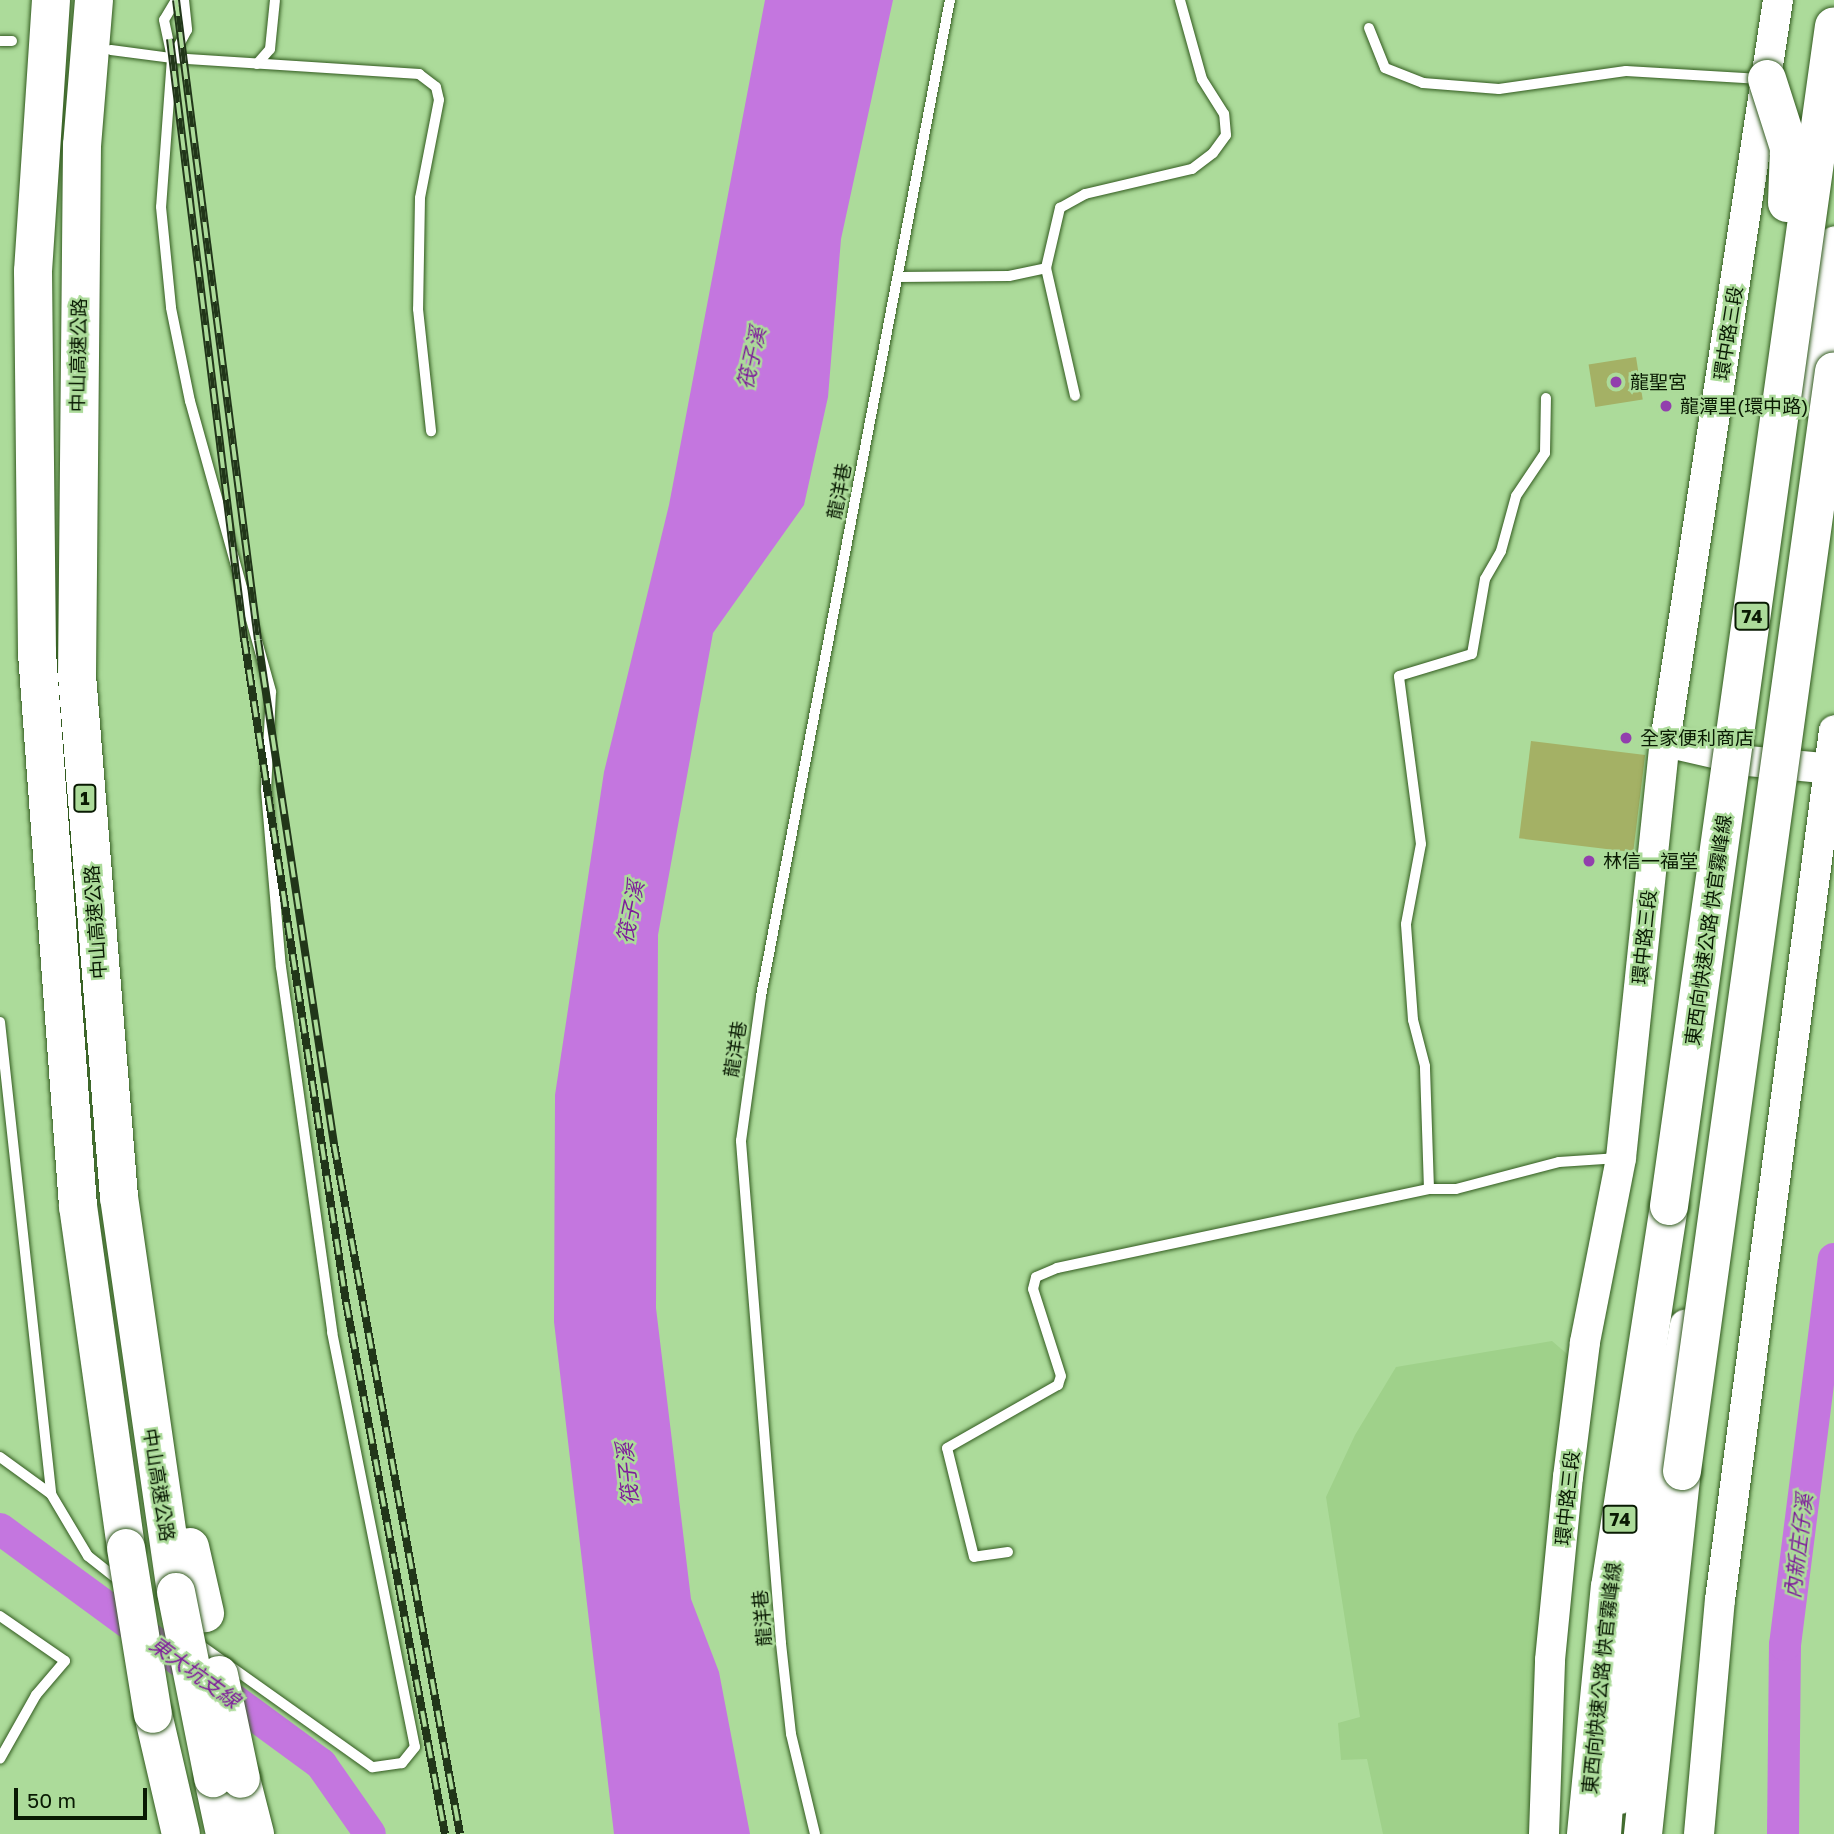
<!DOCTYPE html>
<meta charset="utf-8">
<style>
body{margin:0}
#map{position:relative;width:1834px;height:1834px;overflow:hidden;background:#acdb9a;font-family:"Golos Text","Noto Sans TC",sans-serif}
div>[style]{position:absolute}
.built>*{inset:0;background:#9fd18a}
.water>*{inset:0;background:#c476df}
.river>*{height:32px;margin:-16px;padding:0 16px;transform-origin:16px;border-radius:16px;background:#c476df}
.building>*{inset:0;background:#a4b165;transform-origin:0 0}
.roads{filter:drop-shadow(0 0 2px #325b1f) drop-shadow(0 0 2px #325b1f)}
.lane>*{height:10px;margin:-5px;padding:0 5px;transform-origin:5px;border-radius:5px;background:#fff}
.secondary>*{height:30px;margin:-15px;padding:0 15px;transform-origin:15px;border-radius:15px;background:#fff}
.highway>*{height:38px;margin:-19px;padding:0 19px;transform-origin:19px;border-radius:19px;background:#fff}
.rail>*{height:8px;margin-top:-4px;transform-origin:0;background:repeating-linear-gradient(90deg,#acdb9a 0 16px,#213619 0 32px);box-sizing:border-box;border-block:2px solid #213619}
.bridges{filter:drop-shadow(0 0 2px #325b1f) drop-shadow(0 0 2px #325b1f)}
.highway-bridge>*{height:38px;margin:-19px;padding:0 19px;transform-origin:19px;border-radius:19px;background:#fff}
.dots>*{width:19px;height:19px;translate:-50% -50%;box-sizing:border-box;border:4px solid #acdb9a;border-radius:50%}
span{translate:-50% -50%;white-space:nowrap;text-align:center;line-height:1.15;-webkit-text-stroke:5px #acdb9a;paint-order:stroke}
.shield-label span{padding:2px 5px;background:#acdb9a;border:2px solid;border-radius:5px;-webkit-text-stroke-width:0}
.shield-label{font-size:18px;color:#091a03;font-weight:700}
.street-label{font-size:19px;color:#091a03}
.poi-label{font-size:19px;color:#091a03}
.left{translate:0 -50%;text-align:left}
.water-label{font-size:21px;color:#7e1b9b;font-style:italic}
.scale{position:absolute;left:14px;top:1788px;width:133px;height:32px;box-sizing:border-box;border:4px solid #091a03;border-top:0;padding-left:9px;font-size:21px;line-height:24px;white-space:nowrap;color:#091a03;-webkit-text-stroke:5px #acdb9a;paint-order:stroke}
</style>
<div id="map">
<div class="built">
<i style="clip-path:polygon(1552px 1341px,1581px 1366px,1531px 1834px,1383px 1834px,1367px 1759px,1341px 1760px,1338px 1723px,1360px 1717px,1326px 1497px,1355px 1435px,1396px 1367px)"></i>
</div>
<div class="water">
<i style="clip-path:polygon(765px 0,893px 0,841px 239px,828px 397px,804px 505px,713px 633px,658px 935px,656px 1308px,691px 1599px,719px 1672px,750px 1834px,614px 1834px,554px 1322px,555px 1095px,604px 772px,669px 505px)"></i>
</div>
<div class="river">
<i style="left:0;top:1529px;width:398px;rotate:36.2deg"></i>
<i style="left:321px;top:1764px;width:85px;rotate:55deg"></i>
<i style="left:1783px;top:1834px;width:189px;rotate:-89.4deg"></i>
<i style="left:1785px;top:1645px;width:389px;rotate:-82.8deg"></i>
</div>
<div class="building">
<i style="left:1636px;top:357px;width:43px;height:48px;rotate:81deg"></i>
<i style="left:1531px;top:741px;width:115px;height:98px;rotate:7deg"></i>
</div>
<div class="roads">
<div class="lane">
<i style="left:176px;top:0;width:23px;rotate:121deg"></i>
<i style="left:164px;top:20px;width:39px;rotate:78deg"></i>
<i style="left:172px;top:58px;width:248px;rotate:3.7deg"></i>
<i style="left:419px;top:74px;width:21px;rotate:37deg"></i>
<i style="left:436px;top:87px;width:13px;rotate:77deg"></i>
<i style="left:439px;top:100px;width:100px;rotate:101deg"></i>
<i style="left:420px;top:198px;width:111px;rotate:91deg"></i>
<i style="left:418px;top:309px;width:123px;rotate:83.9deg"></i>
<i style="left:184px;top:0;width:30px;rotate:84deg"></i>
<i style="left:187px;top:30px;width:32px;rotate:118deg"></i>
<i style="left:172px;top:58px;width:149px;rotate:94.2deg"></i>
<i style="left:161px;top:207px;width:101px;rotate:84.3deg"></i>
<i style="left:171px;top:308px;width:95px;rotate:78.5deg"></i>
<i style="left:190px;top:401px;width:302px;rotate:74.4deg"></i>
<i style="left:271px;top:692px;width:98px;rotate:92.9deg"></i>
<i style="left:266px;top:790px;width:178px;rotate:85.2deg"></i>
<i style="left:281px;top:967px;width:369px;rotate:82deg"></i>
<i style="left:332px;top:1332px;width:423px;rotate:78.7deg"></i>
<i style="left:415px;top:1747px;width:21px;rotate:129deg"></i>
<i style="left:402px;top:1763px;width:30px;rotate:172deg"></i>
<i style="left:372px;top:1767px;width:216px;rotate:-144.6deg"></i>
<i style="left:1369px;top:28px;width:43px;rotate:68.2deg"></i>
<i style="left:1385px;top:68px;width:41px;rotate:21.5deg"></i>
<i style="left:1423px;top:83px;width:76px;rotate:4.5deg"></i>
<i style="left:1499px;top:89px;width:128px;rotate:-8.1deg"></i>
<i style="left:1626px;top:71px;width:135px;rotate:3.4deg"></i>
<i style="left:0;top:41px;width:12px"></i>
<i style="left:111px;top:50px;width:62px;rotate:7.5deg"></i>
<i style="left:257px;top:64px;width:20px;rotate:-49deg"></i>
<i style="left:270px;top:49px;width:49px;rotate:-84.2deg"></i>
<i style="left:1046px;top:268px;width:131px;rotate:77.2deg"></i>
<i style="left:898px;top:277px;width:111px;rotate:-0.5deg"></i>
<i style="left:1009px;top:276px;width:38px;rotate:-12deg"></i>
<i style="left:1046px;top:268px;width:62px;rotate:-76.9deg"></i>
<i style="left:1060px;top:208px;width:29px;rotate:-29deg"></i>
<i style="left:1085px;top:194px;width:110px;rotate:-13.2deg"></i>
<i style="left:1192px;top:169px;width:26px;rotate:-37deg"></i>
<i style="left:1213px;top:153px;width:22px;rotate:-54deg"></i>
<i style="left:1226px;top:135px;width:21px;rotate:-95deg"></i>
<i style="left:1224px;top:114px;width:41px;rotate:-122.2deg"></i>
<i style="left:1202px;top:79px;width:82px;rotate:-105.6deg"></i>
<i style="left:0;top:1022px;width:475px;rotate:83.8deg"></i>
<i style="left:1429px;top:1189px;width:123px;rotate:-91.9deg"></i>
<i style="left:1425px;top:1066px;width:48px;rotate:-104.6deg"></i>
<i style="left:1413px;top:1020px;width:96px;rotate:-94.2deg"></i>
<i style="left:1406px;top:924px;width:81px;rotate:-79.4deg"></i>
<i style="left:1421px;top:844px;width:169px;rotate:-97.5deg"></i>
<i style="left:1399px;top:676px;width:76px;rotate:-16.8deg"></i>
<i style="left:1472px;top:654px;width:76px;rotate:-80.2deg"></i>
<i style="left:1485px;top:579px;width:32px;rotate:-60deg"></i>
<i style="left:1501px;top:551px;width:57px;rotate:-74.7deg"></i>
<i style="left:1516px;top:496px;width:52px;rotate:-56deg"></i>
<i style="left:1545px;top:453px;width:55px;rotate:-89deg"></i>
<i style="left:0;top:1457px;width:63px;rotate:36deg"></i>
<i style="left:51px;top:1494px;width:72px;rotate:59.2deg"></i>
<i style="left:88px;top:1556px;width:42px;rotate:38.2deg"></i>
<i style="left:1008px;top:1552px;width:34px;rotate:172deg"></i>
<i style="left:974px;top:1557px;width:112px;rotate:-103.9deg"></i>
<i style="left:947px;top:1448px;width:128px;rotate:-29.6deg"></i>
<i style="left:1058px;top:1385px;width:9px;rotate:-72deg"></i>
<i style="left:1061px;top:1376px;width:91px;rotate:-107.8deg"></i>
<i style="left:1033px;top:1289px;width:12px;rotate:-76deg"></i>
<i style="left:1036px;top:1277px;width:23px;rotate:-23deg"></i>
<i style="left:1057px;top:1268px;width:380px;rotate:-12deg"></i>
<i style="left:1429px;top:1189px;width:27px"></i>
<i style="left:1456px;top:1189px;width:106px;rotate:-14.7deg"></i>
<i style="left:1559px;top:1162px;width:60px;rotate:-3.8deg"></i>
<i style="left:0;top:1616px;width:79px;rotate:34.7deg"></i>
<i style="left:65px;top:1661px;width:45px;rotate:130.5deg"></i>
<i style="left:36px;top:1695px;width:73px;rotate:119.4deg"></i>
<i style="left:815px;top:1834px;width:103px;rotate:-103.5deg"></i>
<i style="left:791px;top:1734px;width:92px;rotate:-96.3deg"></i>
<i style="left:781px;top:1643px;width:504px;rotate:-94.56deg"></i>
<i style="left:741px;top:1141px;width:146px;rotate:-82.1deg"></i>
<i style="left:761px;top:996px;width:1014px;rotate:-79.26deg"></i>
</div>
<div class="secondary">
<i style="left:1812px;top:402px;width:162px;rotate:-82.2deg"></i>
<i style="left:1665px;top:742px;width:85px;rotate:12.9deg"></i>
<i style="left:1748px;top:761px;width:86px;rotate:5.3deg"></i>
<i style="left:1620px;top:1799px;width:205px;rotate:-85.8deg"></i>
<i style="left:1635px;top:1595px;width:275px;rotate:-79.5deg"></i>
<i style="left:1544px;top:1834px;width:174px;rotate:-88deg"></i>
<i style="left:1550px;top:1660px;width:184px;rotate:-84.4deg"></i>
<i style="left:1568px;top:1477px;width:136px;rotate:-82.8deg"></i>
<i style="left:1585px;top:1342px;width:187px;rotate:-78.9deg"></i>
<i style="left:1621px;top:1158px;width:418px;rotate:-84deg"></i>
<i style="left:1665px;top:742px;width:751px;rotate:-81.34deg"></i>
<i style="left:1606px;top:1834px;width:59px;rotate:-86.1deg"></i>
<i style="left:1699px;top:1834px;width:235px;rotate:-84.9deg"></i>
<i style="left:1720px;top:1600px;width:877px;rotate:-82.53deg"></i>
</div>
<div class="highway">
<i style="left:51px;top:0;width:272px;rotate:93.8deg"></i>
<i style="left:33px;top:271px;width:382px;rotate:89.4deg"></i>
<i style="left:37px;top:653px;width:555px;rotate:85.76deg"></i>
<i style="left:78px;top:1206px;width:345px;rotate:82deg"></i>
<i style="left:94px;top:0;width:145px;rotate:94.7deg"></i>
<i style="left:82px;top:145px;width:530px;rotate:90.54deg"></i>
<i style="left:77px;top:675px;width:524px;rotate:85.4deg"></i>
<i style="left:119px;top:1197px;width:399px;rotate:81.8deg"></i>
<i style="left:190px;top:1547px;width:68px;rotate:77.2deg"></i>
<i style="left:153px;top:1714px;width:123px;rotate:76.9deg"></i>
<i style="left:213px;top:1778px;width:57px;rotate:77.9deg"></i>
<i style="left:241px;top:1779px;width:57px;rotate:75.7deg"></i>
<i style="left:1586px;top:1834px;width:248px;rotate:-84.5deg"></i>
<i style="left:1610px;top:1587px;width:386px;rotate:-81.2deg"></i>
<i style="left:1643px;top:1834px;width:365px;rotate:-83.9deg"></i>
</div>
</div>
<div class="rail">
<i style="left:176px;top:0;width:645px;rotate:82.7deg"></i>
<i style="left:258px;top:640px;width:510px;rotate:81.42deg"></i>
<i style="left:334px;top:1144px;width:701px;rotate:79.65deg"></i>
<i style="left:170px;top:39px;width:604px;rotate:82.96deg"></i>
<i style="left:244px;top:638px;width:672px;rotate:81.27deg"></i>
<i style="left:346px;top:1302px;width:541px;rotate:79.46deg"></i>
</div>
<div class="bridges">
<div class="highway-bridge">
<i style="left:1767px;top:79px;width:72px;rotate:72.3deg"></i>
<i style="left:1789px;top:148px;width:55px;rotate:92.1deg"></i>
<i style="left:1669px;top:1206px;width:1191px;rotate:-82.04deg"></i>
<i style="left:1682px;top:1471px;width:1110px;rotate:-82.13deg"></i>
<i style="left:126px;top:1548px;width:168px;rotate:80.8deg"></i>
<i style="left:176px;top:1592px;width:190px;rotate:78.7deg"></i>
<i style="left:219px;top:1675px;width:106px;rotate:78.1deg"></i>
</div>
</div>
<div class="dots">
<i style="left:1616px;top:382px;background:#923fad"></i>
<i style="left:1666px;top:406px;background:#923fad"></i>
<i style="left:1626px;top:738px;background:#923fad"></i>
<i style="left:1589px;top:861px;background:#923fad"></i>
</div>
<div class="shield-label">
<span style="left:1752px;top:616px">74</span>
<span style="left:85px;top:798px">1</span>
<span style="left:1620px;top:1519px">74</span>
</div>
<div class="street-label">
<span style="left:1728px;top:333px;rotate:-81deg">環中路三段</span>
<span style="left:78px;top:355px;rotate:-89deg">中山高速公路</span>
<span style="left:839px;top:491px;rotate:-79deg">龍洋巷</span>
<span style="left:95px;top:922px;rotate:-94deg">中山高速公路</span>
<span style="left:1708px;top:930px;rotate:-82deg">東西向快速公路 快官霧峰線</span>
<span style="left:1644px;top:937px;rotate:-84deg">環中路三段</span>
<span style="left:735px;top:1049px;rotate:-81deg">龍洋巷</span>
<span style="left:159px;top:1485px;rotate:81deg">中山高速公路</span>
<span style="left:1567px;top:1498px;rotate:-84deg">環中路三段</span>
<span style="left:762px;top:1618px;rotate:-95deg">龍洋巷</span>
<span style="left:1601px;top:1678px;rotate:-84deg">東西向快速公路 快官霧峰線</span>
</div>
<div class="poi-label">
<span class="left" style="left:1630px;top:382px">龍聖宮</span>
<span class="left" style="left:1680px;top:406px">龍潭里(環中路)</span>
<span class="left" style="left:1640px;top:738px">全家便利商店</span>
<span class="left" style="left:1603px;top:861px">林信一福堂</span>
</div>
<div class="water-label">
<span style="left:751px;top:358px;rotate:-77deg">筏子溪</span>
<span style="left:630px;top:912px;rotate:-79deg">筏子溪</span>
<span style="left:627px;top:1474px;rotate:-96deg">筏子溪</span>
<span style="left:1798px;top:1546px;rotate:-83deg">內新庄仔溪</span>
<span style="left:195px;top:1672px;rotate:36deg">東大坑支線</span>
</div>
<div class="scale">50 m</div>
</div>
